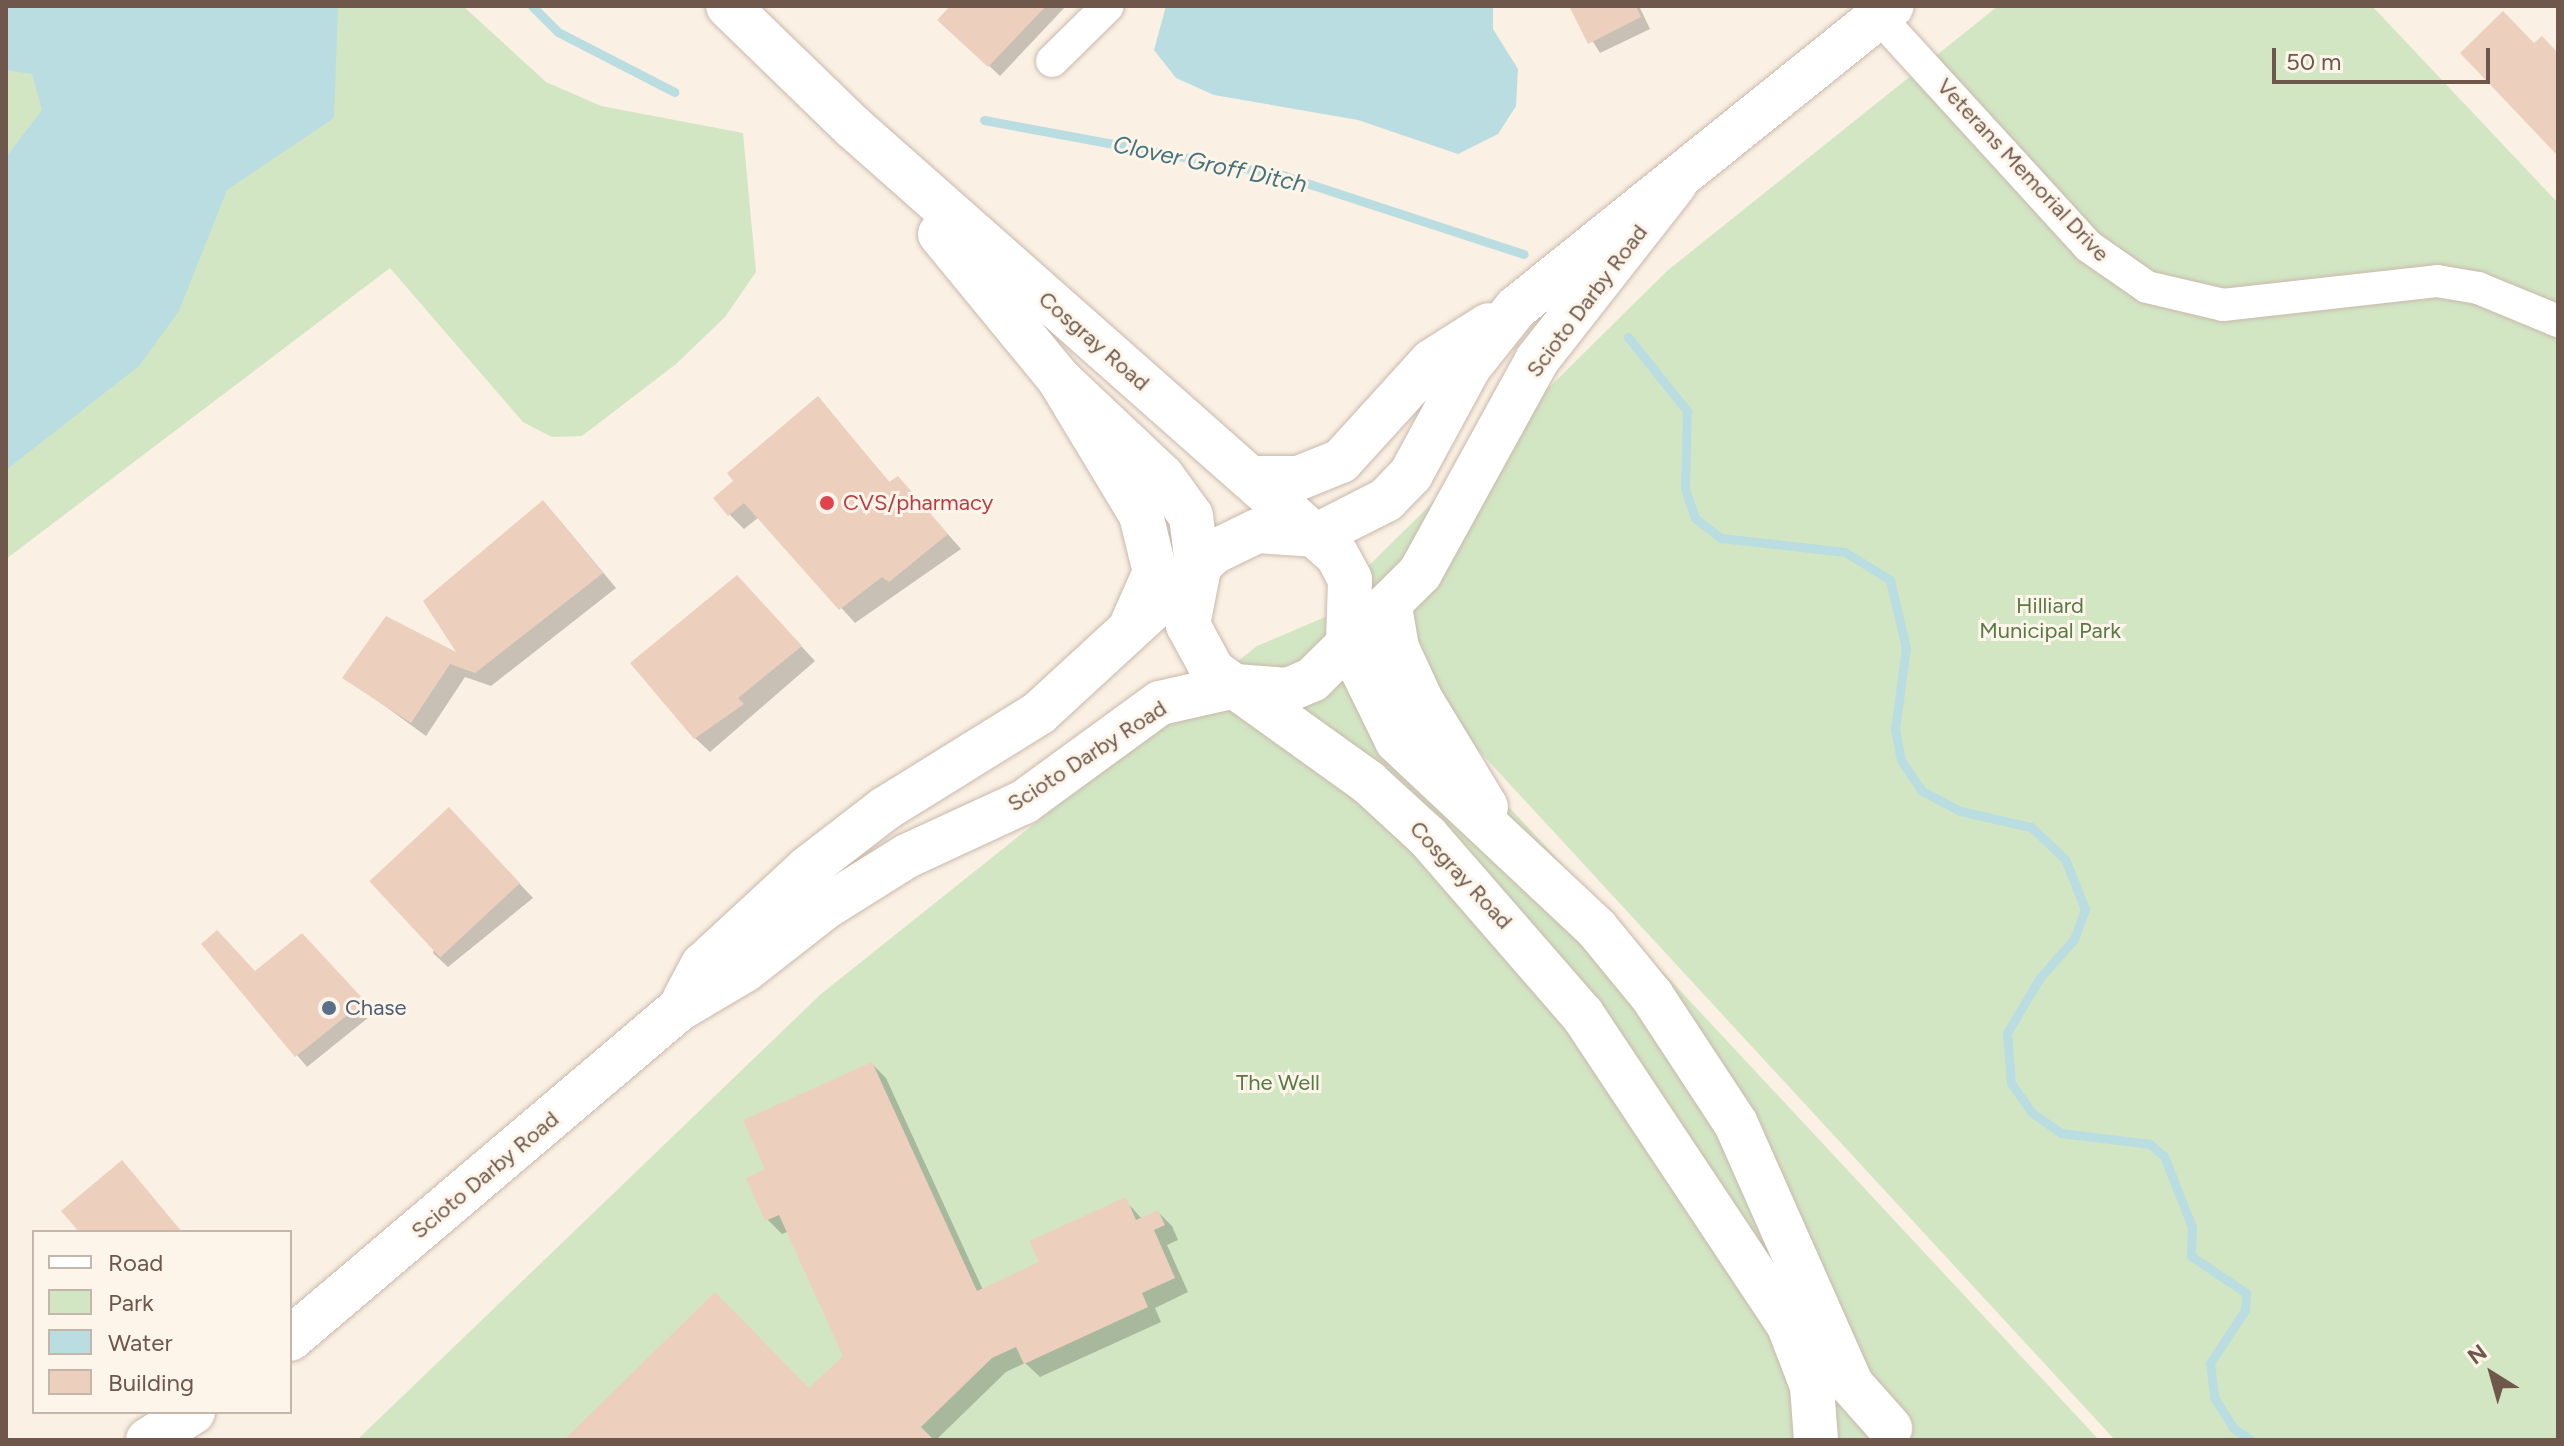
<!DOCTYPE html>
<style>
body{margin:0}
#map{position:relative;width:2564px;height:1446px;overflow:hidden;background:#faf0e3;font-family:Figtree,sans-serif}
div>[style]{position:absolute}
.green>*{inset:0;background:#d2e6c4}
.water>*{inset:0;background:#badde1}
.shadow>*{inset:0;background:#0003}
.stream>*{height:9px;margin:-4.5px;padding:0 4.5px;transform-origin:4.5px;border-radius:4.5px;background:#badde1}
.building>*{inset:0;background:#edcfbe;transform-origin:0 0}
.roads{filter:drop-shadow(0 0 2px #c9b8ab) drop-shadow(0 0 2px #c9b8ab)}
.street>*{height:32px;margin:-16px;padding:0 16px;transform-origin:16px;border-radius:16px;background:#fff}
.secondary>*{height:44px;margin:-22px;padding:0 22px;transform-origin:22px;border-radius:22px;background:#fff}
.dots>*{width:22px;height:22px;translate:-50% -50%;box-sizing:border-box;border:4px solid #fdf5e9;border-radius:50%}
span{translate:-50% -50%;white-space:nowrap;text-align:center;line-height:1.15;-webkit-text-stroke:6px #fdf5e9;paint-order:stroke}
.street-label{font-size:22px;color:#6f574c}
.health-label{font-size:22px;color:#be3a42}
.left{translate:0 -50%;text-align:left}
.park-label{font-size:22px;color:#587a48}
.service-label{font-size:22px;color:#4e5e75}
.water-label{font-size:24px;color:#45737b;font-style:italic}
.frame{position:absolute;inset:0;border:8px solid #6f574c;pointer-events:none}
.legend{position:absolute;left:32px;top:1230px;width:260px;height:184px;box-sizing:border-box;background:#fdf5e9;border:2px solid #c4b6aa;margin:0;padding:10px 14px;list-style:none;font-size:24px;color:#6f574c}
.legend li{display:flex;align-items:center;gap:16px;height:40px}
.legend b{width:40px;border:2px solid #c4b6aa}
.north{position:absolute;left:2452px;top:1334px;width:80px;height:80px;-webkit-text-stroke:6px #fdf5e9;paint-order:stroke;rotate:323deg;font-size:22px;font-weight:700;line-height:32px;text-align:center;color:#6f574c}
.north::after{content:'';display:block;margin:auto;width:28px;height:36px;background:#6f574c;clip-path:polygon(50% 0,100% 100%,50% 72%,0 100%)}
.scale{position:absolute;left:2272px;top:48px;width:218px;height:36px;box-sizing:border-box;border:4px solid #6f574c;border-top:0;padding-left:10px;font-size:24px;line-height:28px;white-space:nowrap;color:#6f574c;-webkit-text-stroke:6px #fdf5e9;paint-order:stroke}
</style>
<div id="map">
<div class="green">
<i style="clip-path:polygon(6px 6px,463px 6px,546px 82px,601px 106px,743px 133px,756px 272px,725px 317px,676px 364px,582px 436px,552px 437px,523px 422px,390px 268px,6px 559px)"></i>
<i style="clip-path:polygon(1998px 6px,2372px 6px,2558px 203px,2558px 1440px,2115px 1440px,1337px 597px,1667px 271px)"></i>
<i style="clip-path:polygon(1330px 615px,2099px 1440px,357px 1440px,821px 994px,1257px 646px)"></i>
</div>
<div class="water">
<i style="clip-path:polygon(6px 6px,338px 7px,334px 118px,227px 190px,179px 311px,139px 366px,6px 470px,6px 157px,42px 110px,32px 74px,6px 70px)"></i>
<i style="clip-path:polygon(1166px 6px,1493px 6px,1493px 29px,1518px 69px,1516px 106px,1498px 134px,1458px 154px,1358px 120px,1214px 95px,1176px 78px,1154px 50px)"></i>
</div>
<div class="shadow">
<i style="clip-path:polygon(953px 6px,1066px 6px,1000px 76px,940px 20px)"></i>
<i style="clip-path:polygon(1571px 6px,1639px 6px,1650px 29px,1600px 53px)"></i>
<i style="clip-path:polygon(818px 398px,891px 484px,898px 478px,961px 549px,855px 623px,759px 517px,744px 529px,729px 514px)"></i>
<i style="clip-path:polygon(557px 517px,616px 588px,491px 686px,465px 677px,426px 736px,345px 677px,462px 658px)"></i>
<i style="clip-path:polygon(751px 592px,815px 661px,710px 752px,695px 738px)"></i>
<i style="clip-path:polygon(463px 824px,533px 898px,448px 967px,433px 953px)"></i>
<i style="clip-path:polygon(204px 944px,255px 973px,313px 946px,374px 1013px,307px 1067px)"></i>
<i style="clip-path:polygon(872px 1064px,886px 1078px,983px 1290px,1041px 1263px,1125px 1200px,1142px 1219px,1158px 1212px,1172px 1226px,1178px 1240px,1167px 1245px,1188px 1292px,1155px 1308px,1161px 1322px,1040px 1377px,1025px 1363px,1006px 1372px,936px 1440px,567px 1440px,809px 1391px,845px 1356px,789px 1231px,782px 1234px,767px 1219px,768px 1170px)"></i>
</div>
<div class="stream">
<i style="left:532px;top:6px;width:37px;rotate:45deg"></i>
<i style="left:558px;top:32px;width:131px;rotate:27.3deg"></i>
<i style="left:984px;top:120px;width:306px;rotate:10.5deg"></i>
<i style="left:1285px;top:176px;width:251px;rotate:18.1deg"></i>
<i style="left:1628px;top:337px;width:95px;rotate:51.4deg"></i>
<i style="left:1687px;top:411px;width:78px;rotate:91.5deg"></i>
<i style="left:1685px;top:489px;width:31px;rotate:71deg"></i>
<i style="left:1695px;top:518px;width:33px;rotate:38deg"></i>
<i style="left:1721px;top:538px;width:125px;rotate:6.4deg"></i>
<i style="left:1845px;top:552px;width:53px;rotate:31.9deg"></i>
<i style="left:1890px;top:580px;width:70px;rotate:76.8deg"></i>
<i style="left:1906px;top:648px;width:82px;rotate:97.7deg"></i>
<i style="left:1895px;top:729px;width:32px;rotate:79deg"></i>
<i style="left:1901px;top:760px;width:37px;rotate:56deg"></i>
<i style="left:1922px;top:791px;width:43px;rotate:27.8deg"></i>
<i style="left:1960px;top:811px;width:73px;rotate:12.7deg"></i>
<i style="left:2031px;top:827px;width:47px;rotate:43.3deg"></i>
<i style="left:2065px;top:859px;width:54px;rotate:68.2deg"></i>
<i style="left:2085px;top:909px;width:32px;rotate:110deg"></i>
<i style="left:2074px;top:939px;width:53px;rotate:131.2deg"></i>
<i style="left:2039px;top:979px;width:63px;rotate:120.7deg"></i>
<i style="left:2007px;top:1033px;width:50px;rotate:85.4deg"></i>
<i style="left:2011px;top:1083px;width:35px;rotate:55deg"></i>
<i style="left:2031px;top:1112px;width:37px;rotate:35deg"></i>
<i style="left:2061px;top:1133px;width:90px;rotate:7deg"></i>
<i style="left:2150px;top:1144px;width:18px;rotate:41deg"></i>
<i style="left:2164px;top:1156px;width:76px;rotate:68.5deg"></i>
<i style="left:2192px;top:1227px;width:29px;rotate:92deg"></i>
<i style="left:2191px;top:1256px;width:66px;rotate:33.9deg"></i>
<i style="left:2246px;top:1293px;width:17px;rotate:93deg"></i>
<i style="left:2245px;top:1310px;width:64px;rotate:123.4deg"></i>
<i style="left:2210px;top:1363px;width:34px;rotate:83deg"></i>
<i style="left:2214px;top:1397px;width:36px;rotate:58deg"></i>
<i style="left:2233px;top:1428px;width:22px;rotate:34deg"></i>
</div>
<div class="building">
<i style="clip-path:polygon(950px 6px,1046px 6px,988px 67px,937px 20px)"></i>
<i style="clip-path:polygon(1569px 6px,1636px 6px,1641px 17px,1588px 44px)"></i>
<i style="clip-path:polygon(2503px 11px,2534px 43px,2542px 36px,2558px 53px,2558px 156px,2460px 53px)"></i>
<i style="clip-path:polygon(818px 396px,889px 482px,898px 476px,948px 534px,889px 582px,882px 577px,839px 610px,744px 503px,728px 516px,713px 498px,733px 481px,727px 473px)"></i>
<i style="clip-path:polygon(543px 500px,603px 573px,475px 673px,450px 664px,411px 723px,342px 678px,386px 616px,456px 652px,423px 601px)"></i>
<i style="clip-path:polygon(737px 575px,802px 646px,738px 698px,744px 704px,694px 739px,630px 663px)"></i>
<i style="left:449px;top:807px;width:104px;height:109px;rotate:47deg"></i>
<i style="clip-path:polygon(217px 930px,255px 971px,302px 933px,365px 1001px,295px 1057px,201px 944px)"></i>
<i style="clip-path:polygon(872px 1062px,977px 1291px,1039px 1262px,1029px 1241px,1126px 1197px,1136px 1220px,1158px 1210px,1165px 1225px,1154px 1230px,1175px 1278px,1142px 1293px,1148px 1307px,1024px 1364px,1016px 1347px,992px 1358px,921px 1427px,934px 1440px,564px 1440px,715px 1292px,809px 1388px,843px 1356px,779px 1215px,765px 1221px,746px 1178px,765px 1169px,743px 1120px)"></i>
<i style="clip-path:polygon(122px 1160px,182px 1232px,79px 1232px,61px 1211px)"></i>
</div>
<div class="roads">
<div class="street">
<i style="left:1869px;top:6px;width:325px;rotate:47.6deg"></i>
<i style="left:2088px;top:246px;width:72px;rotate:34.8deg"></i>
<i style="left:2147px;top:287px;width:78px;rotate:13.3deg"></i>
<i style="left:2223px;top:305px;width:215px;rotate:-6.4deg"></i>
<i style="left:2437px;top:281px;width:42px;rotate:9.7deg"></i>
<i style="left:2478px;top:288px;width:87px;rotate:22.4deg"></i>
<i style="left:1052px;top:61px;width:78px;rotate:-44.5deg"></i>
</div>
<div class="secondary">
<i style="left:728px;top:6px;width:174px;rotate:44.1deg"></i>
<i style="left:853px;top:127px;width:646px;rotate:41.49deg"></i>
<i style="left:1337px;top:555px;width:27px;rotate:62deg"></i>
<i style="left:1350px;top:579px;width:62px;rotate:91.8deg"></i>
<i style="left:1348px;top:641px;width:111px;rotate:63.9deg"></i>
<i style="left:1397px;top:741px;width:274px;rotate:43.2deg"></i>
<i style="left:1597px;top:929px;width:87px;rotate:50.6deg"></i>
<i style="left:1652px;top:996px;width:153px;rotate:56.7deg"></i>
<i style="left:1736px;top:1124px;width:284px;rotate:66.1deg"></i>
<i style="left:1851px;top:1384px;width:59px;rotate:48.4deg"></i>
<i style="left:940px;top:234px;width:188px;rotate:50.6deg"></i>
<i style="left:1059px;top:379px;width:159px;rotate:58.9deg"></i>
<i style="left:1141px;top:515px;width:59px;rotate:76.2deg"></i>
<i style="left:1155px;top:572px;width:57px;rotate:113.9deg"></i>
<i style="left:1059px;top:379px;width:141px;rotate:43.3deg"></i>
<i style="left:1162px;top:476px;width:49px;rotate:54.1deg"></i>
<i style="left:1191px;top:516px;width:57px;rotate:83deg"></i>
<i style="left:1198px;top:573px;width:53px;rotate:100.9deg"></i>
<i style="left:1188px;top:625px;width:52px;rotate:61.5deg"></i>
<i style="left:1213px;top:671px;width:191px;rotate:35.6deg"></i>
<i style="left:1368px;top:782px;width:80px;rotate:42.5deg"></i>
<i style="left:1427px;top:836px;width:236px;rotate:49deg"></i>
<i style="left:1582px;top:1014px;width:374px;rotate:56.4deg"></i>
<i style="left:1789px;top:1326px;width:64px;rotate:69deg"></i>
<i style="left:1812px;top:1386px;width:54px;rotate:85.8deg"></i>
<i style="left:1258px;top:478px;width:41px"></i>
<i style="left:1299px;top:478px;width:45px;rotate:-22deg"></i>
<i style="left:1341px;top:461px;width:135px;rotate:-47.7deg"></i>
<i style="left:1432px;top:361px;width:67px;rotate:-32.3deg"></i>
<i style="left:1390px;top:607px;width:42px;rotate:80.3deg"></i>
<i style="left:1397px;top:648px;width:57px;rotate:65.2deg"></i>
<i style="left:1421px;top:700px;width:125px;rotate:58.7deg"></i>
<i style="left:684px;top:1000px;width:40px;rotate:-62deg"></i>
<i style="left:703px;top:965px;width:143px;rotate:-42.7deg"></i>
<i style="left:808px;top:868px;width:98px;rotate:-37.6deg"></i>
<i style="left:886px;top:808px;width:180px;rotate:-31.8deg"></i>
<i style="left:1039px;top:713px;width:238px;rotate:-42.6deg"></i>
<i style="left:1214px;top:552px;width:48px;rotate:-26deg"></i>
<i style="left:1257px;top:531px;width:60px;rotate:3.8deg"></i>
<i style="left:1317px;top:535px;width:77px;rotate:-26.9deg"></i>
<i style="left:1386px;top:500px;width:36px;rotate:-46deg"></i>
<i style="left:1411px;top:474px;width:122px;rotate:-61.5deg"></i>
<i style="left:1469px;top:367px;width:75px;rotate:-51.5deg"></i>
<i style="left:1516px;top:308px;width:482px;rotate:-38.8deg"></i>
<i style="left:290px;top:1339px;width:510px;rotate:-40.31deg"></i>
<i style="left:679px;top:1009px;width:77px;rotate:-30.6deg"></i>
<i style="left:745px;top:970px;width:104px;rotate:-38deg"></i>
<i style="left:827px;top:906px;width:94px;rotate:-32deg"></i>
<i style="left:907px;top:856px;width:129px;rotate:-24.8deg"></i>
<i style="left:1024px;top:802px;width:168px;rotate:-36.1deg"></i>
<i style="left:1160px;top:703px;width:77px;rotate:-12.8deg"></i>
<i style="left:1235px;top:686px;width:53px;rotate:4.3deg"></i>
<i style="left:1288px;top:690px;width:26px;rotate:-23deg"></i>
<i style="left:1312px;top:680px;width:152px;rotate:-44.7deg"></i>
<i style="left:1420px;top:573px;width:243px;rotate:-61.2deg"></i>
<i style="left:1537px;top:360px;width:224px;rotate:-51.9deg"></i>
<i style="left:148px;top:1440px;width:53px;rotate:-31.9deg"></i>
</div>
</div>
<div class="dots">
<i style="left:827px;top:503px;background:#e0444e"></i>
<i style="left:329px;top:1008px;background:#5c6f8a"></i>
</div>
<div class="street-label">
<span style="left:2023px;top:170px;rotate:47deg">Veterans Memorial Drive</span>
<span style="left:1587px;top:301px;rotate:-53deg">Scioto Darby Road</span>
<span style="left:1094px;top:341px;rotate:41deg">Cosgray Road</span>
<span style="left:1087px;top:756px;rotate:-33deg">Scioto Darby Road</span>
<span style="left:1461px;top:875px;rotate:47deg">Cosgray Road</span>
<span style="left:485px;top:1175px;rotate:-40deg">Scioto Darby Road</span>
</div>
<div class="health-label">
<span class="left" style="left:843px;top:503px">CVS/pharmacy</span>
</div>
<div class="park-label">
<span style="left:2050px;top:618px">Hilliard<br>Municipal Park</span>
<span style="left:1278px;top:1083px">The Well</span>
</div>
<div class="service-label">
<span class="left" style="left:345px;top:1008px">Chase</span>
</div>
<div class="water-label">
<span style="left:1210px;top:164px;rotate:12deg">Clover Groff Ditch</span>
</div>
<div class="frame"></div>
<ul class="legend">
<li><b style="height:10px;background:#fff"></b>Road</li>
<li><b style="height:22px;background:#d2e6c4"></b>Park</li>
<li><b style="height:22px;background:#badde1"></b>Water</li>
<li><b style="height:22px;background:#edcfbe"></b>Building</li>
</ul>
<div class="north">N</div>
<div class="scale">50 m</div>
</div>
